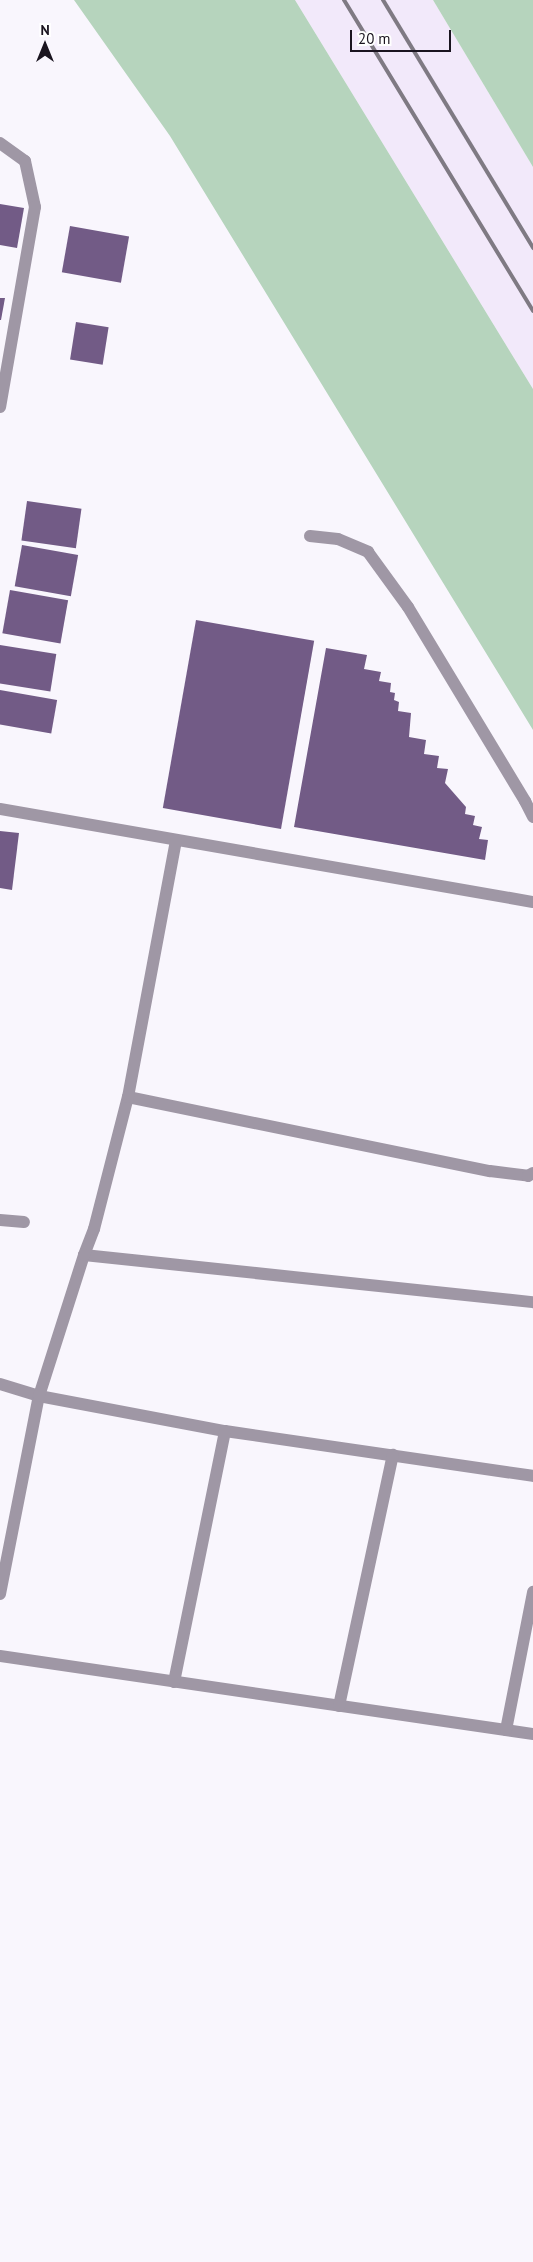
<!DOCTYPE html>
<style>
body{margin:0}
#map{position:relative;width:533px;height:2262px;overflow:hidden;background:#f9f6fd;font-family:"PT Sans",sans-serif}
div>[style]{position:absolute}
.built>*{inset:0;background:#f2e9fa}
.green>*{inset:0;background:#b6d4bd}
.building>*{inset:0;background:#725b86;transform-origin:0 0}
.street>*{height:12px;margin:-6px;padding:0 6px;transform-origin:6px;border-radius:6px;background:#9f97a5}
.rail>*{height:4px;margin:-2px;padding:0 2px;transform-origin:2px;border-radius:2px;background:#7f7a83}
span{translate:-50% -50%;white-space:nowrap;text-align:center;line-height:1.15;-webkit-text-stroke:4px #fff;paint-order:stroke}
.north{position:absolute;left:20px;top:20px;width:50px;height:50px;-webkit-text-stroke:4px #fff;paint-order:stroke;rotate:0deg;font-size:14px;font-weight:700;line-height:20px;text-align:center;color:#1a141f}
.north::after{content:'';display:block;margin:auto;width:18px;height:22px;background:#1a141f;clip-path:polygon(50% 0,100% 100%,50% 72%,0 100%)}
.scale{position:absolute;left:350px;top:30px;width:101px;height:22px;box-sizing:border-box;border:2px solid #1a141f;border-top:0;padding-left:6px;font-size:15px;line-height:18px;white-space:nowrap;color:#1a141f;-webkit-text-stroke:4px #fff;paint-order:stroke}
</style>
<div id="map">
<div class="built">
<i style="clip-path:polygon(295px 0,433px 0,533px 167px,533px 389px)"></i>
</div>
<div class="green">
<i style="clip-path:polygon(74px 0,295px 0,533px 389px,533px 730px,170px 136px)"></i>
<i style="clip-path:polygon(433px 0,533px 0,533px 167px)"></i>
</div>
<div class="building">
<i style="clip-path:polygon(0 204px,24px 208px,17px 248px,0 245px)"></i>
<i style="left:70px;top:226px;width:60px;height:47px;rotate:10deg"></i>
<i style="clip-path:polygon(0 298px,5px 298px,1px 320px,0 320px)"></i>
<i style="left:76px;top:322px;width:33px;height:38px;rotate:9deg"></i>
<i style="left:27px;top:501px;width:55px;height:40px;rotate:8deg"></i>
<i style="left:22px;top:545px;width:57px;height:42px;rotate:10deg"></i>
<i style="left:10px;top:590px;width:59px;height:44px;rotate:10deg"></i>
<i style="left:196px;top:620px;width:120px;height:191px;rotate:10deg"></i>
<i style="left:0;top:645px;width:57px;height:38px;rotate:9deg"></i>
<i style="clip-path:polygon(326px 648px,367px 655px,364px 669px,381px 672px,379px 681px,391px 683px,390px 692px,395px 693px,394px 700px,399px 702px,398px 711px,411px 713px,409px 737px,426px 740px,424px 754px,439px 756px,437px 768px,448px 769px,445px 783px,466px 807px,465px 814px,475px 816px,473px 825px,482px 827px,479px 839px,488px 840px,485px 860px,294px 827px)"></i>
<i style="left:0;top:690px;width:58px;height:34px;rotate:10deg"></i>
<i style="clip-path:polygon(0 831px,19px 833px,12px 890px,0 888px)"></i>
</div>
<div class="street">
<i style="left:0;top:143px;width:31px;rotate:36deg"></i>
<i style="left:25px;top:161px;width:47px;rotate:77.7deg"></i>
<i style="left:35px;top:207px;width:203px;rotate:99.9deg"></i>
<i style="left:310px;top:536px;width:28px;rotate:6deg"></i>
<i style="left:338px;top:539px;width:33px;rotate:23deg"></i>
<i style="left:368px;top:552px;width:68px;rotate:54deg"></i>
<i style="left:408px;top:607px;width:227px;rotate:58.9deg"></i>
<i style="left:525px;top:801px;width:18px;rotate:63deg"></i>
<i style="left:0;top:809px;width:541px;rotate:9.9deg"></i>
<i style="left:128px;top:1097px;width:369px;rotate:11.6deg"></i>
<i style="left:490px;top:1171px;width:38px;rotate:7deg"></i>
<i style="left:528px;top:1176px;width:6px;rotate:-31deg"></i>
<i style="left:0;top:1220px;width:24px;rotate:5deg"></i>
<i style="left:84px;top:1255px;width:451px;rotate:6deg"></i>
<i style="left:0;top:1384px;width:41px;rotate:17.1deg"></i>
<i style="left:39px;top:1396px;width:189px;rotate:10.7deg"></i>
<i style="left:225px;top:1431px;width:311px;rotate:8.3deg"></i>
<i style="left:0;top:1594px;width:202px;rotate:-78.9deg"></i>
<i style="left:39px;top:1396px;width:148px;rotate:-72.3deg"></i>
<i style="left:84px;top:1255px;width:28px;rotate:-69deg"></i>
<i style="left:94px;top:1229px;width:136px;rotate:-75.6deg"></i>
<i style="left:128px;top:1097px;width:261px;rotate:-79.4deg"></i>
<i style="left:0;top:1656px;width:539px;rotate:8.33deg"></i>
<i style="left:174px;top:1682px;width:256px;rotate:-78.5deg"></i>
<i style="left:339px;top:1706px;width:257px;rotate:-77.9deg"></i>
<i style="left:506px;top:1730px;width:141px;rotate:-78.9deg"></i>
</div>
<div class="rail">
<i style="left:344px;top:0;width:364px;rotate:58.7deg"></i>
<i style="left:383px;top:0;width:290px;rotate:58.8deg"></i>
</div>
<div class="north">N</div>
<div class="scale">20 m</div>
</div>
